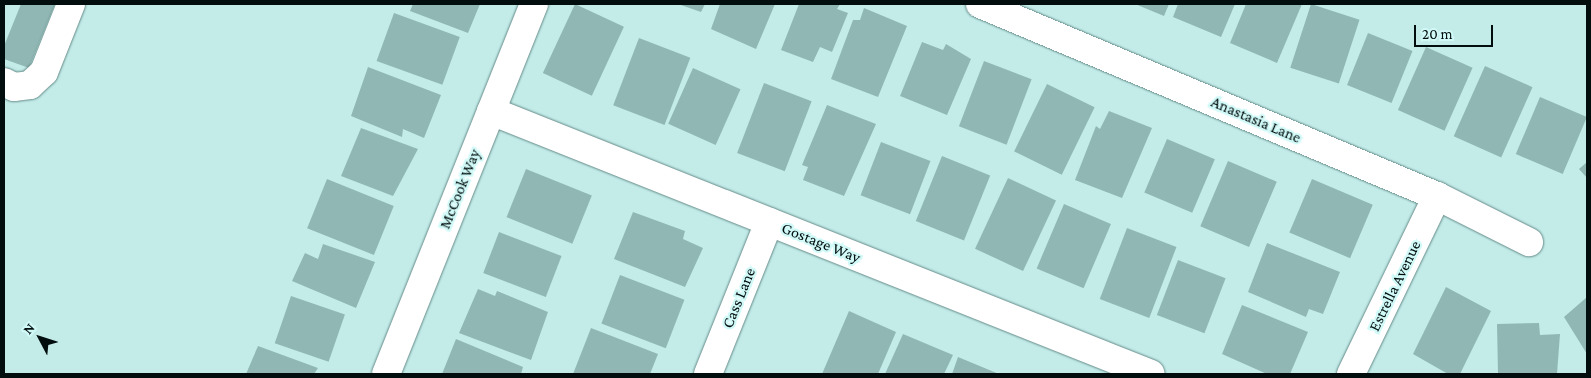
<!DOCTYPE html>
<style>
body{margin:0}
#map{position:relative;width:1591px;height:378px;overflow:hidden;background:#c3ece9;font-family:"Crimson Pro",serif}
div>[style]{position:absolute}
.building>*{inset:0;background:#90b7b4;transform-origin:0 0}
.roads{filter:drop-shadow(0 0 1px #658a88) drop-shadow(0 0 1px #658a88)}
.minor>*{height:28px;margin:-14px;padding:0 14px;transform-origin:14px;border-radius:14px;background:#fff}
span{translate:-50% -50%;white-space:nowrap;text-align:center;line-height:1.15;-webkit-text-stroke:4.5px #d0f9f7;paint-order:stroke}
.street-label{font-size:16px;color:#020e0e}
.frame{position:absolute;inset:0;border:5px solid #020e0e;pointer-events:none}
.north{position:absolute;left:15px;top:313px;width:50px;height:50px;-webkit-text-stroke:4px #d0f9f7;paint-order:stroke;rotate:310deg;font-size:14px;font-weight:700;line-height:20px;text-align:center;color:#020e0e}
.north::after{content:'';display:block;margin:auto;width:18px;height:22px;background:#020e0e;clip-path:polygon(50% 0,100% 100%,50% 72%,0 100%)}
.scale{position:absolute;left:1414px;top:25px;width:79px;height:22px;box-sizing:border-box;border:2px solid #020e0e;border-top:0;padding-left:6px;font-size:15px;line-height:18px;white-space:nowrap;color:#020e0e;-webkit-text-stroke:4px #d0f9f7;paint-order:stroke}
</style>
<div id="map">
<div class="building">
<i style="clip-path:polygon(21px 4px,55px 4px,29px 68px,4px 59px,4px 46px)"></i>
<i style="clip-path:polygon(413px 4px,480px 4px,468px 33px,410px 11px)"></i>
<i style="left:575px;top:4px;width:54px;height:76px;rotate:25deg"></i>
<i style="clip-path:polygon(678px 4px,705px 4px,701px 12px)"></i>
<i style="clip-path:polygon(720px 4px,775px 4px,756px 49px,711px 29px)"></i>
<i style="clip-path:polygon(799px 4px,840px 4px,837px 9px,848px 13px,832px 52px,820px 47px,813px 62px,781px 50px)"></i>
<i style="clip-path:polygon(1135px 4px,1169px 4px,1164px 16px)"></i>
<i style="clip-path:polygon(1178px 4px,1235px 4px,1221px 37px,1173px 17px)"></i>
<i style="clip-path:polygon(1246px 4px,1302px 4px,1277px 63px,1230px 43px)"></i>
<i style="left:1311px;top:4px;width:51px;height:67px;rotate:18deg"></i>
<i style="clip-path:polygon(864px 8px,907px 26px,878px 97px,831px 79px,853px 20px,860px 20px)"></i>
<i style="left:394px;top:13px;width:70px;height:51px;rotate:20deg"></i>
<i style="left:1368px;top:33px;width:48px;height:56px;rotate:22deg"></i>
<i style="left:639px;top:38px;width:55px;height:72px;rotate:21deg"></i>
<i style="clip-path:polygon(922px 42px,943px 50px,946px 44px,971px 59px,947px 115px,900px 96px)"></i>
<i style="left:1426px;top:47px;width:51px;height:69px;rotate:24deg"></i>
<i style="left:984px;top:61px;width:51px;height:70px;rotate:21deg"></i>
<i style="left:1485px;top:66px;width:52px;height:77px;rotate:24deg"></i>
<i style="clip-path:polygon(368px 67px,441px 95px,424px 138px,403px 129px,402px 137px,351px 116px)"></i>
<i style="left:693px;top:68px;width:52px;height:61px;rotate:24deg"></i>
<i style="left:764px;top:83px;width:51px;height:75px;rotate:21deg"></i>
<i style="left:1047px;top:84px;width:53px;height:75px;rotate:26deg"></i>
<i style="left:1540px;top:97px;width:51px;height:62px;rotate:23deg"></i>
<i style="clip-path:polygon(827px 105px,876px 124px,844px 196px,803px 180px,808px 167px,802px 165px)"></i>
<i style="clip-path:polygon(1109px 111px,1152px 128px,1122px 198px,1075px 180px,1096px 126px,1100px 129px)"></i>
<i style="clip-path:polygon(361px 128px,418px 149px,393px 196px,341px 176px)"></i>
<i style="left:1167px;top:139px;width:52px;height:58px;rotate:23deg"></i>
<i style="left:881px;top:142px;width:53px;height:57px;rotate:21deg"></i>
<i style="left:942px;top:156px;width:52px;height:70px;rotate:22deg"></i>
<i style="left:1228px;top:161px;width:53px;height:71px;rotate:23deg"></i>
<i style="clip-path:polygon(1587px 162px,1587px 178px,1579px 169px)"></i>
<i style="left:526px;top:169px;width:71px;height:52px;rotate:22deg"></i>
<i style="left:1008px;top:178px;width:53px;height:78px;rotate:25deg"></i>
<i style="left:327px;top:179px;width:72px;height:53px;rotate:22deg"></i>
<i style="left:1312px;top:179px;width:66px;height:58px;rotate:23deg"></i>
<i style="left:1064px;top:204px;width:51px;height:70px;rotate:23deg"></i>
<i style="clip-path:polygon(633px 212px,685px 231px,683px 239px,703px 248px,685px 287px,614px 259px)"></i>
<i style="left:1127px;top:228px;width:53px;height:76px;rotate:21deg"></i>
<i style="left:499px;top:232px;width:67px;height:44px;rotate:21deg"></i>
<i style="clip-path:polygon(1267px 243px,1340px 272px,1323px 314px,1309px 309px,1306px 317px,1248px 292px)"></i>
<i style="clip-path:polygon(323px 244px,375px 262px,356px 308px,292px 281px,305px 253px,318px 259px)"></i>
<i style="left:1178px;top:260px;width:51px;height:59px;rotate:21deg"></i>
<i style="left:620px;top:275px;width:69px;height:52px;rotate:21deg"></i>
<i style="clip-path:polygon(1446px 287px,1491px 311px,1460px 374px,1448px 374px,1413px 354px)"></i>
<i style="clip-path:polygon(478px 289px,495px 296px,497px 291px,548px 312px,531px 360px,459px 333px)"></i>
<i style="left:291px;top:296px;width:57px;height:50px;rotate:19deg"></i>
<i style="clip-path:polygon(1587px 297px,1587px 354px,1564px 317px)"></i>
<i style="clip-path:polygon(1242px 305px,1308px 332px,1290px 374px,1267px 374px,1222px 354px)"></i>
<i style="clip-path:polygon(849px 311px,896px 332px,878px 374px,822px 374px)"></i>
<i style="clip-path:polygon(1539px 323px,1540px 335px,1560px 334px,1557px 374px,1498px 374px,1497px 324px)"></i>
<i style="clip-path:polygon(591px 328px,658px 354px,650px 374px,573px 374px)"></i>
<i style="clip-path:polygon(903px 334px,953px 355px,944px 374px,885px 374px)"></i>
<i style="clip-path:polygon(456px 339px,523px 367px,521px 374px,442px 374px)"></i>
<i style="clip-path:polygon(258px 346px,318px 368px,314px 374px,246px 374px)"></i>
<i style="clip-path:polygon(958px 357px,999px 374px,952px 374px)"></i>
</div>
<div class="roads">
<div class="minor">
<i style="left:980px;top:4px;width:496px;rotate:22.8deg"></i>
<i style="left:1437px;top:196px;width:103px;rotate:26.6deg"></i>
<i style="left:4px;top:82px;width:11px;rotate:27deg"></i>
<i style="left:14px;top:87px;width:16px;rotate:-7deg"></i>
<i style="left:30px;top:85px;width:19px;rotate:-43deg"></i>
<i style="left:44px;top:72px;width:73px;rotate:-68.3deg"></i>
<i style="left:491px;top:111px;width:710px;rotate:21.73deg"></i>
<i style="left:386px;top:374px;width:399px;rotate:-68.2deg"></i>
<i style="left:708px;top:374px;width:164px;rotate:-68.1deg"></i>
<i style="left:1351px;top:374px;width:198px;rotate:-64.2deg"></i>
</div>
</div>
<div class="street-label">
<span style="left:1256px;top:120px;rotate:23deg">Anastasia Lane</span>
<span style="left:460px;top:189px;rotate:-68deg">McCook Way</span>
<span style="left:821px;top:243px;rotate:22deg">Gostage Way</span>
<span style="left:1395px;top:286px;rotate:-64deg">Estrella Avenue</span>
<span style="left:739px;top:298px;rotate:-68deg">Cass Lane</span>
</div>
<div class="frame"></div>
<div class="north">N</div>
<div class="scale">20 m</div>
</div>
